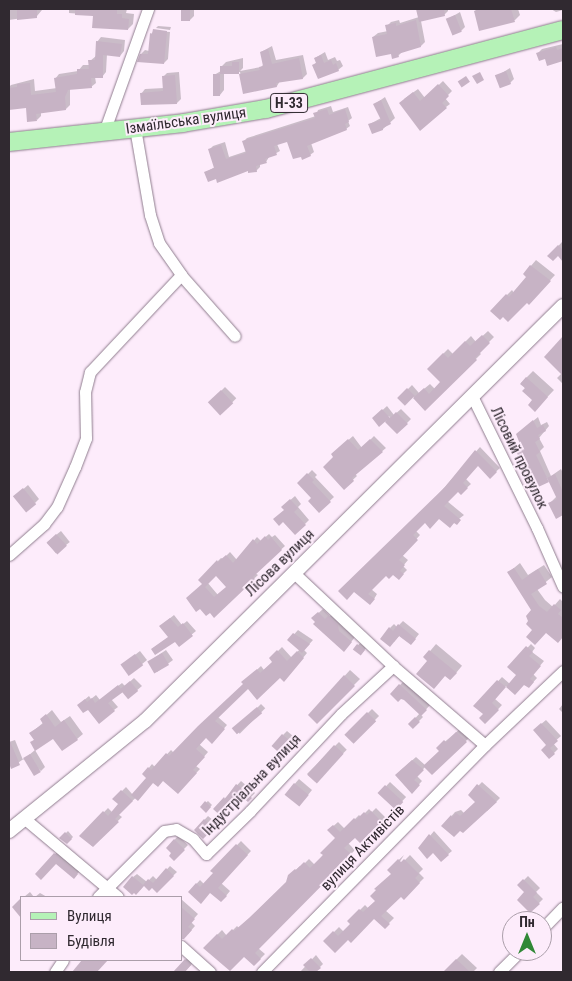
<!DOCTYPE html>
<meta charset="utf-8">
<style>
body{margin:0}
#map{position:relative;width:572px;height:981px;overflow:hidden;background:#fdecfb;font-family:"Roboto Condensed",sans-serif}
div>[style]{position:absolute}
.shadow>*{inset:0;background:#0003;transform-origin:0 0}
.building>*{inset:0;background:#c7b3c5;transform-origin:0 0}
.roads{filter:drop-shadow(0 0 1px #8f7d8e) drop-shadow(0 0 1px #8f7d8e)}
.minor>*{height:11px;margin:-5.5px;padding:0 5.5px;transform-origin:5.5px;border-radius:5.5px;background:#fff}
.tertiary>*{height:14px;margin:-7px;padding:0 7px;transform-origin:7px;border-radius:7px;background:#fff}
.primary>*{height:18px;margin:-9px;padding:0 9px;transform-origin:9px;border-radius:9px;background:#b5f2b7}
span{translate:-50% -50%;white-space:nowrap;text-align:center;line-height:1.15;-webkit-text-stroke:4px #fdecfb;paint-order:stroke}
.shield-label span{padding:1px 4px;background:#fdecfb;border:1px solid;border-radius:4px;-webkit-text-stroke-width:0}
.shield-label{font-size:14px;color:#302930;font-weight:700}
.street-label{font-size:15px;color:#302930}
.frame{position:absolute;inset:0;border:10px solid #302930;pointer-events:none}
.legend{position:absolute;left:20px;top:896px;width:162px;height:65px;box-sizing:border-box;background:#fdecfb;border:1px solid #ab9eaa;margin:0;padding:6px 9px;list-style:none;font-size:15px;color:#302930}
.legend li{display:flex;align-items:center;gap:10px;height:25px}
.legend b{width:25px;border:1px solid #ab9eaa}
.north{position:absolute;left:502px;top:911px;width:50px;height:50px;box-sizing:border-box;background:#fdecfb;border:1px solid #ab9eaa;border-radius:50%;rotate:0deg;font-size:14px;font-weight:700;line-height:20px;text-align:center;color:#302930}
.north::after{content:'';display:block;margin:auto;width:18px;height:22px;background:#318837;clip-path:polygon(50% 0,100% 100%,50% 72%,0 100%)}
</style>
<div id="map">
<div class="shadow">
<i style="clip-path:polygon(9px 9px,55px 9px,42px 10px,37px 16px,9px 20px)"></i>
<i style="clip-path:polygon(69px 9px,127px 9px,126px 13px,134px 14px,133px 24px,128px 29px,94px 15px,69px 13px)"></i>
<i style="clip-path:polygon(184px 9px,194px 9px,194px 16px,190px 20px,182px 10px)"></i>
<i style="clip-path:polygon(417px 9px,448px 9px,448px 11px,445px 14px,421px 21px,425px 42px,421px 46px,402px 52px,398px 56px,373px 37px,378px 33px,388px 31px,387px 26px,391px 22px,399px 20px,400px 23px,419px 17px)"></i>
<i style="clip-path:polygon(477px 9px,518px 9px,520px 15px,515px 20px,480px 30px,475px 11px)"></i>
<i style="clip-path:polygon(551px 9px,563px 9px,563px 10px,556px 12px)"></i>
<i style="clip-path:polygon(460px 12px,465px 27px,461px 31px,448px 19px)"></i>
<i style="clip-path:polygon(158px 26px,171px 27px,170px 30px,156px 28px,154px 30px)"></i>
<i style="clip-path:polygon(154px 31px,170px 32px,168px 59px,164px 63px,141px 54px,145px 50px,149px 51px,151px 34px)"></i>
<i style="clip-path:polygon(101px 37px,125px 40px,124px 51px,120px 56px,107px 54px,106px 72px,102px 77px,95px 77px,96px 83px,91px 87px,70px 89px,70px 105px,66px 109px,41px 112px,41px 116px,37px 120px,27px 107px,10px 109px,9px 112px,9px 87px,11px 85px,34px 79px,35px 91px,57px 88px,55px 79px,59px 74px,78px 71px,83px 65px,90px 65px,90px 61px,96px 56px,97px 42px)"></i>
<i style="clip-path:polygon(563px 44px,563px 60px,548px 64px,546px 58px,538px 53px,542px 49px)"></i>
<i style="clip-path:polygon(272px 46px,276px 60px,303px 55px,307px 74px,303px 78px,280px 81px,277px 86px,244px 92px,240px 72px,224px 73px,224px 90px,220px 95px,214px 75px,221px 71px,221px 67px,226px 62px,243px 58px,243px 68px,240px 71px,261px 67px,264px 64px,261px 52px)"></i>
<i style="clip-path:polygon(325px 52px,328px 60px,335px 57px,337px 61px,340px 60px,343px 66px,338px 70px,314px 65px,317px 62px,315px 58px)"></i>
<i style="clip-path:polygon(510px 68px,514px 79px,510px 83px,497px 76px)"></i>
<i style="clip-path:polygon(179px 72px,181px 99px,177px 103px,141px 94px,145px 89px,164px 88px,163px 77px,167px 73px)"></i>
<i style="clip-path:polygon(443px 81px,452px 91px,445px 98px,450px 104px,446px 107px,404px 99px,418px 89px,425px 98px)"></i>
<i style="clip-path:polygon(385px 97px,395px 118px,383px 129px,370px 124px,381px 118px,375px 104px)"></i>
<i style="clip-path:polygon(331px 106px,333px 112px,348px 107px,352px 118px,348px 121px,350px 126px,346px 129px,311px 143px,314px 152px,310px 155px,288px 140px,277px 144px,280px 151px,269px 157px,266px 162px,260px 164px,260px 167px,256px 171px,249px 169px,216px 177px,206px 172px,215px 167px,209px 150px,213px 146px,225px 142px,229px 157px,247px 151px,244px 141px,247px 138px,316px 116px,318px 110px)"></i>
<i style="clip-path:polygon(562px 242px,563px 260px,558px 254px,549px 256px)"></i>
<i style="clip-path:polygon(536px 260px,555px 275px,529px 303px,527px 301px,503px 315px,491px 311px,512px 290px,514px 293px,528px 277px,524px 274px)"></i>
<i style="clip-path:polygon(488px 331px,494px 337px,479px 352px,481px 354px,425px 409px,413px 396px,399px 398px,412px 385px,419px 393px,430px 384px,435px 389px,442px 382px,428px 369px,448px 349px,453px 354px,471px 336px,476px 342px)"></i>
<i style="clip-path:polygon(563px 338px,563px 382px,562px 383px,557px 378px,562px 373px,545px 357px)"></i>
<i style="clip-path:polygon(533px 371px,554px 390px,535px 410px,534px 400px,521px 383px)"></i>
<i style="left:225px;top:387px;width:16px;height:21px;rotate:45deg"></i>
<i style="clip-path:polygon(387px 406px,394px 415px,401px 409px,411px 419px,397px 433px,389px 416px,379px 425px,374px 418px)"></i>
<i style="clip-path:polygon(538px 417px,541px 425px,547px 422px,549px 426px,539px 438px,544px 447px,540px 451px,551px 476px,561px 469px,563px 473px,563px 514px,556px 517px,550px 503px,557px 496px,549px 480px,515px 448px,521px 443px,522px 430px)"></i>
<i style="clip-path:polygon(353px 436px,362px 448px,374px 436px,386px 448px,355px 474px,357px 476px,344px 488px,335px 457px,336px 451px)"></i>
<i style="clip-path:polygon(480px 447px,500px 468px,490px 477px,478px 464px,466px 479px,471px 484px,461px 493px,458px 490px,447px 501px,464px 515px,450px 526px,439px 518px,425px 522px,416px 531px,420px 535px,402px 555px,408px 560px,403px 566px,407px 570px,399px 578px,393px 573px,386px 575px,371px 589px,377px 594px,374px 599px,354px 590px)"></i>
<i style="clip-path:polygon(312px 470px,317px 475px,315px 477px,334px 497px,319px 511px,313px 498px,299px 483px)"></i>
<i style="clip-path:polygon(28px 485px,39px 499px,35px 503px,19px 493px)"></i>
<i style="clip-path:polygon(295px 496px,301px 504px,298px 507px,309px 520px,305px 524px,284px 520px,287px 503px)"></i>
<i style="left:61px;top:531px;width:14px;height:18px;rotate:51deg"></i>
<i style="clip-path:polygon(evenodd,269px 534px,272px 537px,275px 535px,285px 546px,255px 573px,258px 575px,214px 616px,203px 584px,199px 580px,221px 558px,223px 559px,230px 552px,237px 560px,257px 537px,261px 541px,269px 534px,216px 574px,227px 587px,218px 595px,207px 582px,216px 574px)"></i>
<i style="clip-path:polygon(520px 563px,528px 575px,544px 565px,552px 577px,537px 589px,545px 600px,553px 607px,560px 599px,563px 602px,563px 636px,558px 641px,546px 631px,534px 630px,533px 610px,509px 572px)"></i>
<i style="clip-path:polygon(323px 609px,330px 616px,333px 613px,341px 621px,343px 627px,355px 637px,348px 646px,313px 618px)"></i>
<i style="clip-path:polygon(174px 615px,182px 625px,187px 621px,196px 631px,179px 645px,175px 640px,152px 649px,169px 637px,164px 623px)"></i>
<i style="clip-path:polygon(403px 621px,419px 634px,415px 639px,400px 635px,394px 642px,390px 628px,394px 624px,397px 627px)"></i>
<i style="clip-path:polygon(298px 630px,313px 640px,304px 650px,307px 653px,288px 676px,280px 676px,248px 687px,218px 717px,227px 725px,212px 742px,206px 736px,199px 744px,208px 752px,196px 766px,200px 769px,178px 792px,164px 779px,153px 782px,118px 814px,122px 817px,92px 846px,81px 836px,108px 808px,113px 813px,120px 804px,114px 799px,126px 787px,133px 795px,148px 778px,144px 774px,152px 764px,155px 767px,171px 750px,174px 753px,244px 684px,247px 679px,261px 666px,264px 670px,274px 661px,271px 658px,282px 647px,292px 658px,300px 649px,289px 640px)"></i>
<i style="clip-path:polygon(360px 643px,366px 648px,363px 652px,355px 649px)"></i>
<i style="left:436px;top:644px;width:34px;height:18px;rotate:40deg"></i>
<i style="clip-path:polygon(531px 644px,535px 648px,532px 652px,544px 661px,533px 674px,537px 678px,529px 687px,524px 683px,515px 693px,506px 686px,495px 699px,502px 705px,485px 723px,484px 714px,475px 706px,502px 677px,510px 684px,518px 675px,509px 667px)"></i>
<i style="clip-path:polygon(166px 650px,173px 660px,157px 672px,154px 658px)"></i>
<i style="clip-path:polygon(140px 651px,147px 660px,130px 674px,127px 661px)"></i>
<i style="clip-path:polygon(350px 670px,360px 679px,317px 722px,309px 715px)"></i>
<i style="clip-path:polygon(134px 678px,142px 686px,129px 697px,123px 690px,111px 699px,118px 707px,114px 710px,83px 701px,89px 696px,91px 699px,96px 695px,100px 700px,122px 683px,125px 686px)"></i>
<i style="clip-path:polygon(404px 681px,430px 705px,421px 715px,423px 717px,413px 727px,410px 724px,420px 713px,405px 698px,391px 694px)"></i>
<i style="left:261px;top:704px;width:6px;height:36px;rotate:45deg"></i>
<i style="clip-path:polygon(563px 704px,563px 713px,559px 709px)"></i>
<i style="left:372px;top:709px;width:10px;height:36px;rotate:45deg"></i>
<i style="clip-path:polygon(52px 710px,61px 722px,70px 716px,83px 734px,77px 739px,54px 738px,31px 743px,35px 739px,31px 733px,44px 722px,42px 719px)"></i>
<i style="clip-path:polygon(546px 720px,561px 736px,553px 743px,558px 749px,550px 757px,548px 745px,534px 730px)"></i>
<i style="clip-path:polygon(460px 729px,469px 738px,432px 774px,425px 767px,417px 776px,422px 781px,412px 792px,400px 771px,416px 757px,425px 765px,441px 751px,441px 745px)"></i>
<i style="clip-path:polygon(287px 731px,299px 741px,290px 752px,283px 735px)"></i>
<i style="clip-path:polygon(15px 740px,23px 760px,35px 750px,45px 767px,41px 771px,25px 758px,12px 767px,9px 760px,9px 742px)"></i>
<i style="left:339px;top:742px;width:11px;height:45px;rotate:45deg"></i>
<i style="clip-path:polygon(255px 778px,259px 780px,252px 790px,255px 793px,248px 800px,242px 796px,215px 809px,241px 781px,247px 786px)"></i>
<i style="clip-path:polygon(299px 779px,312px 790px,303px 801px,286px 794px)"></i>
<i style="left:390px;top:782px;width:22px;height:16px;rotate:43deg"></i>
<i style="clip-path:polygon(482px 782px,500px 798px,487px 811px,485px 809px,443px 826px,455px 812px,461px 810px,464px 813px,477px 802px,469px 795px)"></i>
<i style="clip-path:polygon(208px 801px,212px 805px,206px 811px,201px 807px)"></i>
<i style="clip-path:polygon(376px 808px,386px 818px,370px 834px,377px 841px,368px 849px,355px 836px,348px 843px,355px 850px,258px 948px,265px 954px,254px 965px,244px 955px,205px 947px,222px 930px,227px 936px,237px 926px,239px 928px,287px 882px,289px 876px,300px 866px,301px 867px,309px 859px,315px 865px,337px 838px,329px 830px,338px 822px,345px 829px,359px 815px,361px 817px,369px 809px,372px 812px)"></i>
<i style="clip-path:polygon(208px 816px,214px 821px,211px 825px,213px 827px,203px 837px,195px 830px)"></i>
<i style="clip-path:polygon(68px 831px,73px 837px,67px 843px,61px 838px)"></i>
<i style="clip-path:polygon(434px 831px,452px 851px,441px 860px,433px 852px,420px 848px)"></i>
<i style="clip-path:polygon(178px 836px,188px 845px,174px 859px,173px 853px,167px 848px)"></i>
<i style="clip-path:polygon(241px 841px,251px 851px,221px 883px,230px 891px,225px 897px,210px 891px,189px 892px,200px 880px,204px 884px,215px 873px,212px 871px)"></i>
<i style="clip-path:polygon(58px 851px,81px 870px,77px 874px,56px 863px,36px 874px)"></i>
<i style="clip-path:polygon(404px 855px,399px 863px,401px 864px,410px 855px,423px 869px,419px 873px,424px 878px,404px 898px,401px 895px,385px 910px,394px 918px,385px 927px,374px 917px,348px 938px,325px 941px,339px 927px,344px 932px,352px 924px,349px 921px,365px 905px,368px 908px,377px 900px,392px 874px,388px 870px)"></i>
<i style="clip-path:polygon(170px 866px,177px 872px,157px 891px,152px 887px,144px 885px,140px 890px,133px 877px,137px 874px,147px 882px,153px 876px,157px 880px)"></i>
<i style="clip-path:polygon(528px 876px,540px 888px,536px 892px,543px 899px,530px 912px,526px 892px,519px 885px)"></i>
<i style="clip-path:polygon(30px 892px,34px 897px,24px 897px)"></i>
<i style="clip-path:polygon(40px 893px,47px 897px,35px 897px)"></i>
<i style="clip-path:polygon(181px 899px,198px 914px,191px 922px,195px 926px,188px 934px,181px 936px)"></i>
<i style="clip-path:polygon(462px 954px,477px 968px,473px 972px,444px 972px)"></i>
<i style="clip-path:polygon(316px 955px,323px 964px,315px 972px,300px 972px)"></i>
<i style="clip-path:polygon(189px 956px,195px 961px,184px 972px,176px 972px)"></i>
</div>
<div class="building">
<i style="clip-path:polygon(17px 9px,37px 9px,37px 18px,17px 20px)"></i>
<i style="clip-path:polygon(75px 9px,117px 9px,117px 14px,122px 14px,122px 18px,129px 19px,128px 30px,92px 28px,93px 16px,75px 15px)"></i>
<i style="clip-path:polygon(416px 9px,444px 9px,445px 16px,419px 22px)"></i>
<i style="clip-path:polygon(480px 9px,511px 9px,515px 22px,479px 31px,474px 11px)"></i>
<i style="left:181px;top:10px;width:9px;height:11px"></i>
<i style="left:455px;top:15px;width:18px;height:10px;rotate:68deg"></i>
<i style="clip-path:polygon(416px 20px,421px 47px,398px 54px,399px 57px,392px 59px,391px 54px,376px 57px,372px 37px,387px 34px,385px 25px,396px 23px,396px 26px)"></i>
<i style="clip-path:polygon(153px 29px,167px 31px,164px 64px,137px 62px,140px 54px,148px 54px,150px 33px,152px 34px)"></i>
<i style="clip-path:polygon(96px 41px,122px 44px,120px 57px,103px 55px,103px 78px,91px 78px,92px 88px,68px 90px,65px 97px,66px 110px,36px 114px,37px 121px,27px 122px,26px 108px,9px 110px,9px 88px,17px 87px,17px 84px,30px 83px,31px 95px,56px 92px,54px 78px,77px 74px,77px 69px,89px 69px,88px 60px,95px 60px)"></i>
<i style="clip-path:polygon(556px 47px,557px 50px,563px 48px,563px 61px,547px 66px,545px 59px,539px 61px,536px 53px)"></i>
<i style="clip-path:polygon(268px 49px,272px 64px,299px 58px,303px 79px,276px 83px,277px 87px,243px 94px,239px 74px,260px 70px,259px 67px,263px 66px,260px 52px)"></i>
<i style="clip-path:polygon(321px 55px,324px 63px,331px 60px,333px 65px,336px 63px,339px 71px,318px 79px,312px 65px,316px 63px,314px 58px)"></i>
<i style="clip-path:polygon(232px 62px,239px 62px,239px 74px,220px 74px,220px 66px,232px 66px)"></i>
<i style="left:506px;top:71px;width:14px;height:12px;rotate:69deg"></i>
<i style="clip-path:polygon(480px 72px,484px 80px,477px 84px,472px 76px)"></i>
<i style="left:213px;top:74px;width:7px;height:22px"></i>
<i style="clip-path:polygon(175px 75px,177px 104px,141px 105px,140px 93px,163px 91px,162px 76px)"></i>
<i style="left:466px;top:76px;width:7px;height:10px;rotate:56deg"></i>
<i style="clip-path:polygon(438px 84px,449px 96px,442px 103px,447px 108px,420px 131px,399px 103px,413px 92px,420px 101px)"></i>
<i style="clip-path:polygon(381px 100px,391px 124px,383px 128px,383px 130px,372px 134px,368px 124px,381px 120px,373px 104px)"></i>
<i style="clip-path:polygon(327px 109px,329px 115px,345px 109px,349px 122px,345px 124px,347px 130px,307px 146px,311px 156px,302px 160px,301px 157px,293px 159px,287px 142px,274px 146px,277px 155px,265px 159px,267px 163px,256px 166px,257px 172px,248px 173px,248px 171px,217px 183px,216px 179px,208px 182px,204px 172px,214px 168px,208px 149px,221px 145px,226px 159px,246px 153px,242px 141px,315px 118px,313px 113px)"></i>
<i style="clip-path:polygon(558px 245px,563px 250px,563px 262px,558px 256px,553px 261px,547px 256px)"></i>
<i style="clip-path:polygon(530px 265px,551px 281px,529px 305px,527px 303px,508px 322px,503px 317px,500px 320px,490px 311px,506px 294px,509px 297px,526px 277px,523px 274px)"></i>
<i style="clip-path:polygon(482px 335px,490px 343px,475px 358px,477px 360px,425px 411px,413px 398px,424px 388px,429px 394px,440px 382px,427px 369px,443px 353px,448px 358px,465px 341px,470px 346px)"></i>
<i style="clip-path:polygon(563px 336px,563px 376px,544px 357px)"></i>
<i style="clip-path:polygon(526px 377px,548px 397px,535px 412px,528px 405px,532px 400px,522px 391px,525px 388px,520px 384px)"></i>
<i style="left:407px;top:388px;width:11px;height:14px;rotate:45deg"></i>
<i style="left:221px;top:390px;width:18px;height:18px;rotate:47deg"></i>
<i style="clip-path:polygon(382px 409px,390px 418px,396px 412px,408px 424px,397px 434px,385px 422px,387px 420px,379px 427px,372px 418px)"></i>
<i style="clip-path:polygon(533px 420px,537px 428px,543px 425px,546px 431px,538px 435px,540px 439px,535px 442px,540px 452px,536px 455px,549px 482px,534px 489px,514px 447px,520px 444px,516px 434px)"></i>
<i style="clip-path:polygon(348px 439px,358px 450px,370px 439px,383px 452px,352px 478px,354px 481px,344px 490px,323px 467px,333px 457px,331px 454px)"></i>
<i style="clip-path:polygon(475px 450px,497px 472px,490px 479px,478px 466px,463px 483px,468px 488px,461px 495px,458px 492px,444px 506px,461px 520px,457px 525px,454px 523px,450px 528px,439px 519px,430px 529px,425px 523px,413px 535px,418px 540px,399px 560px,405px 565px,400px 571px,404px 574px,399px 580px,393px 575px,389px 579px,386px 576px,368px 594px,375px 599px,370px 605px,354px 592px,347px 600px,338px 591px,445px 487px)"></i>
<i style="clip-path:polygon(307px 473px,314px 480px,312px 482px,331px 502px,319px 513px,308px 501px,311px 498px,297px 483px)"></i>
<i style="clip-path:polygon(555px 474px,563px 492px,563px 515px,556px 519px,548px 503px,557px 499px,547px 478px)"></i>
<i style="left:23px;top:488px;width:21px;height:13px;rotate:51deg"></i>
<i style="clip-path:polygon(290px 499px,298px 508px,294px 512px,306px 525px,295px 535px,283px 522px,279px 526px,273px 519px,284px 510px,281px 507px)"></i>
<i style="left:56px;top:534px;width:16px;height:13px;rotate:47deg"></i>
<i style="clip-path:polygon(evenodd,265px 536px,268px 540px,271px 537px,282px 550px,253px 577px,255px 579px,214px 618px,210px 613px,206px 616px,200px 609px,196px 612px,186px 598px,202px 584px,198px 580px,217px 560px,218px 562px,226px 555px,233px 563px,253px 539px,257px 544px,265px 536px,216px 576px,226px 587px,214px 597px,205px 587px,216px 576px)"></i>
<i style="clip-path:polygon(514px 568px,522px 580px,538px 569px,547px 584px,531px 594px,539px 606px,547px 612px,554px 604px,561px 610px,558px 614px,563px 618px,563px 637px,558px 643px,546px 633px,535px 645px,526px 637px,532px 630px,526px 624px,528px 621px,526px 616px,531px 610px,507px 572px)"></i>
<i style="clip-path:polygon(318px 612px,325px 619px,328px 616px,338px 625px,339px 631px,352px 642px,344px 652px,313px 624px,315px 622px,311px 618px)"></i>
<i style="clip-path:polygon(170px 618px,178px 627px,183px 623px,193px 636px,179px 647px,175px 642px,155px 655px,151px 649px,168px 637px,159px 626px)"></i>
<i style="clip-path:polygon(398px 624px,416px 639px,411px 645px,399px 636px,390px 647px,380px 639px,389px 627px,393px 631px)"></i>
<i style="clip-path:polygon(293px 633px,310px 644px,302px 653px,287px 640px)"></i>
<i style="left:357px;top:644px;width:10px;height:7px;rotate:37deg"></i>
<i style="clip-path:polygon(526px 646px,533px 652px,529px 656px,541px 666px,530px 679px,534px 682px,529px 688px,524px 685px,515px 695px,506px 687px,516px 675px,507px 667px)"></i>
<i style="clip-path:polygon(277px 650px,287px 661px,297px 651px,304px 658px,284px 682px,280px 678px,257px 700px,248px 689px,215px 721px,225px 729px,212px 744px,206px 738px,196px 749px,205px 757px,193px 770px,197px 773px,178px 794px,163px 781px,158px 787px,153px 783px,138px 801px,131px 795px,146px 778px,142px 774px,148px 767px,151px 770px,166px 753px,169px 756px,198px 726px,243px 684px,241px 682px,257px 669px,260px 673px,272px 662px,269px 658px)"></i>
<i style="clip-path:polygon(429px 650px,457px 673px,450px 680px,445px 676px,434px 689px,416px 674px,427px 661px,423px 657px)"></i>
<i style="left:162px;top:653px;width:14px;height:17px;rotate:60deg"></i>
<i style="left:135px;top:654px;width:14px;height:18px;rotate:54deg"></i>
<i style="clip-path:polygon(344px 675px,355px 686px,317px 724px,308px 715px)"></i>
<i style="clip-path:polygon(497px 680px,506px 687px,492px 703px,499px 710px,485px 724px,479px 718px,483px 714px,473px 706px)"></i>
<i style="left:130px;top:681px;width:13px;height:13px;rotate:51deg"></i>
<i style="clip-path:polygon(399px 684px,427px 710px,421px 716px,404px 700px,401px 699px,398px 702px,390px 694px)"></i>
<i style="clip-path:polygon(118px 685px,123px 692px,108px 703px,115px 711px,99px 724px,88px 710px,83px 713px,77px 705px,85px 699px,87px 702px,92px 698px,95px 703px)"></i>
<i style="left:257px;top:707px;width:8px;height:33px;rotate:50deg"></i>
<i style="left:367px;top:712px;width:13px;height:32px;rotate:45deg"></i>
<i style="clip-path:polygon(46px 714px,55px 727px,64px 720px,78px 740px,62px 751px,53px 739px,35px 751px,30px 742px,34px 740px,29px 733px,43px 724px,40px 719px)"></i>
<i style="left:415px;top:717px;width:7px;height:10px;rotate:45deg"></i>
<i style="clip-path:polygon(541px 723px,558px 741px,550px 748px,555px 754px,549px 759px,541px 750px,546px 745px,533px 730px)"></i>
<i style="clip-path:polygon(456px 732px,467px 742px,432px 775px,423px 766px,439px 751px,436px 748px,444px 740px,446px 742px)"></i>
<i style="left:282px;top:734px;width:18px;height:16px;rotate:41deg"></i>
<i style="clip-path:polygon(9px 739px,20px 765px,11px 769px,9px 763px)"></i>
<i style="left:334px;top:745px;width:13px;height:40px;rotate:42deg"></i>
<i style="left:30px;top:754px;width:21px;height:8px;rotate:59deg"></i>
<i style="clip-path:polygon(412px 760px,424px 770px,414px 780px,420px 785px,412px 794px,395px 775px)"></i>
<i style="clip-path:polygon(250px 781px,256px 785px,249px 795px,252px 798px,248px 802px,242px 797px,223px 818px,213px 809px,224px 797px,225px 799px,236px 784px,243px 789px)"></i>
<i style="left:294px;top:783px;width:19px;height:15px;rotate:39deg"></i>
<i style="clip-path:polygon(477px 784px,497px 802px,463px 833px,460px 831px,454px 837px,441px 826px,451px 815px,452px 817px,456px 813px,460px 816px,475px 802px,468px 795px)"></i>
<i style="left:385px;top:785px;width:25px;height:11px;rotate:43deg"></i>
<i style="clip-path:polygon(121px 790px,133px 801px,115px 819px,119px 822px,93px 847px,79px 836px,103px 811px,108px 816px,118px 804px,112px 799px)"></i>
<i style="clip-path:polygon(205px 801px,211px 807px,206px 813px,200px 807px)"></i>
<i style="clip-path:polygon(371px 811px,383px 823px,367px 839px,373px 846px,368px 851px,355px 838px,344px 848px,352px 855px,255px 953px,261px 959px,254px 966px,244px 957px,230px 971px,203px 948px,217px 934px,222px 939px,232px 929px,234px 931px,249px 918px,286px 882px,288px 875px,295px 869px,296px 870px,304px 862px,310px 868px,323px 855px,320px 853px,335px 838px,327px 830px,333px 825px,340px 832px,354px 818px,356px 820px,364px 812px,367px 815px)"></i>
<i style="clip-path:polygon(204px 819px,211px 826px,208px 830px,210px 832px,203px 839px,194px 830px)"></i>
<i style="clip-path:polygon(65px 832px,72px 839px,67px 844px,59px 838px)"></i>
<i style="clip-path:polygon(429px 834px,449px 855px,441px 862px,433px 853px,427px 859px,418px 848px)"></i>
<i style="clip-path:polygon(174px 839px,185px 850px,174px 861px,169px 856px,171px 853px,166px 848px)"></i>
<i style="clip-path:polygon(236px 844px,248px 855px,218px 888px,227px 896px,221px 902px,210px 893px,201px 904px,188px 892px,196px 883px,200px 887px,213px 873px,210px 871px)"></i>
<i style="clip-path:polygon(54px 853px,78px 874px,74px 879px,56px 864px,41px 880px,35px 874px)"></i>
<i style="clip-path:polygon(398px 859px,401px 862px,404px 859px,419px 874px,415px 878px,420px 883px,404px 900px,401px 897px,381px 916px,390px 924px,385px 929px,374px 919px,351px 943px,348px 940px,335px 953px,323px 941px,333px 931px,338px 936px,350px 924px,347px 921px,359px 909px,363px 912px,375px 901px,370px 896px,376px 890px,374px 889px,391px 874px,387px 870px)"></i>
<i style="clip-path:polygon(166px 868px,174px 876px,157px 893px,152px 888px,149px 891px,144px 886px,136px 895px,134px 893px,132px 895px,123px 887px,132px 876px,143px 885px,148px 879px,153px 883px)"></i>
<i style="clip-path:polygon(523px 879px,537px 893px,533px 897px,540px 904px,530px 913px,517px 900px,524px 892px,517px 885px)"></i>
<i style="clip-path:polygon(21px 898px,21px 918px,12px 907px)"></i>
<i style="clip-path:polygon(181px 907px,195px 919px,188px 927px,192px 930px,184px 939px,181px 939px)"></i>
<i style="clip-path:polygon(311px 958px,321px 968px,316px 972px,310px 972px,303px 965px)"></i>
<i style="clip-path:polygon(185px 959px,191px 965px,185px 972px,173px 972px)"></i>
<i style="clip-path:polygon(456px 959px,470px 972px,443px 972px)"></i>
<i style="clip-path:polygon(82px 960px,108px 960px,97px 972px,72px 972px)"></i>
</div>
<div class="roads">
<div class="minor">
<i style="left:135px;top:128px;width:88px;rotate:80.2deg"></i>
<i style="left:150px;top:215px;width:29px;rotate:72deg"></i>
<i style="left:159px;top:243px;width:39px;rotate:55deg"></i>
<i style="left:181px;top:275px;width:81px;rotate:48.5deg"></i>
<i style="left:104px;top:132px;width:131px;rotate:-70.3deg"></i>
<i style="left:473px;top:398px;width:145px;rotate:63.8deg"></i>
<i style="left:537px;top:528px;width:64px;rotate:66.2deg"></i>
<i style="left:9px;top:555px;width:47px;rotate:-41.5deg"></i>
<i style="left:44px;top:524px;width:21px;rotate:-53deg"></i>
<i style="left:57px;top:507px;width:44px;rotate:-65.8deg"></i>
<i style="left:75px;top:467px;width:31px;rotate:-69deg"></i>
<i style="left:86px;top:438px;width:46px;rotate:-91.2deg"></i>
<i style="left:85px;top:392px;width:21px;rotate:-76deg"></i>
<i style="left:90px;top:372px;width:133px;rotate:-46.8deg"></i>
<i style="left:293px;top:572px;width:137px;rotate:43.2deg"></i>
<i style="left:393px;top:666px;width:121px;rotate:40.7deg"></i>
<i style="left:25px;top:819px;width:121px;rotate:40deg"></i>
<i style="left:98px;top:897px;width:93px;rotate:-45deg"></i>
<i style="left:164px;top:831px;width:12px;rotate:-9deg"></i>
<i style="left:176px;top:829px;width:20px;rotate:30deg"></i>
<i style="left:193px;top:839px;width:20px;rotate:49deg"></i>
<i style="left:206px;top:854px;width:62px;rotate:-44.3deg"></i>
<i style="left:250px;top:811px;width:133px;rotate:-46.8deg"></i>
<i style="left:341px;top:714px;width:71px;rotate:-42.7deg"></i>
<i style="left:542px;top:929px;width:30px;rotate:-46deg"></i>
<i style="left:181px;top:946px;width:39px;rotate:42deg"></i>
<i style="left:55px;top:972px;width:14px;rotate:-56deg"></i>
<i style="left:262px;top:972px;width:318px;rotate:-45.5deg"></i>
<i style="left:485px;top:745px;width:108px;rotate:-43.5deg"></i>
<i style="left:499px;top:972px;width:30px;rotate:-45deg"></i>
</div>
<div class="tertiary">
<i style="left:9px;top:831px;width:175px;rotate:-39deg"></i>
<i style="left:145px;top:721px;width:589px;rotate:-44.79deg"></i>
</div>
<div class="primary">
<i style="left:9px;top:142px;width:175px;rotate:-6.2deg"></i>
<i style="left:183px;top:123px;width:84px;rotate:-9.6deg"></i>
<i style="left:266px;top:109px;width:307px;rotate:-14.9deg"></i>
</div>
</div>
<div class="shield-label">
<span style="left:289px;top:103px">Н-33</span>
</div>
<div class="street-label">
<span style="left:186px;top:121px;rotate:-8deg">Ізмаїльська вулиця</span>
<span style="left:519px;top:458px;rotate:64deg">Лісовий провулок</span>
<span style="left:280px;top:563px;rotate:-44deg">Лісова вулиця</span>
<span style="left:252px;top:785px;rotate:-46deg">Індустріальна вулиця</span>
<span style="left:363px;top:848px;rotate:-46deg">вулиця Активістів</span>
</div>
<div class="frame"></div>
<ul class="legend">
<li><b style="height:6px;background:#b5f2b7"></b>Вулиця</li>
<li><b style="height:14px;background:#c7b3c5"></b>Будівля</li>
</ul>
<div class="north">Пн</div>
</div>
